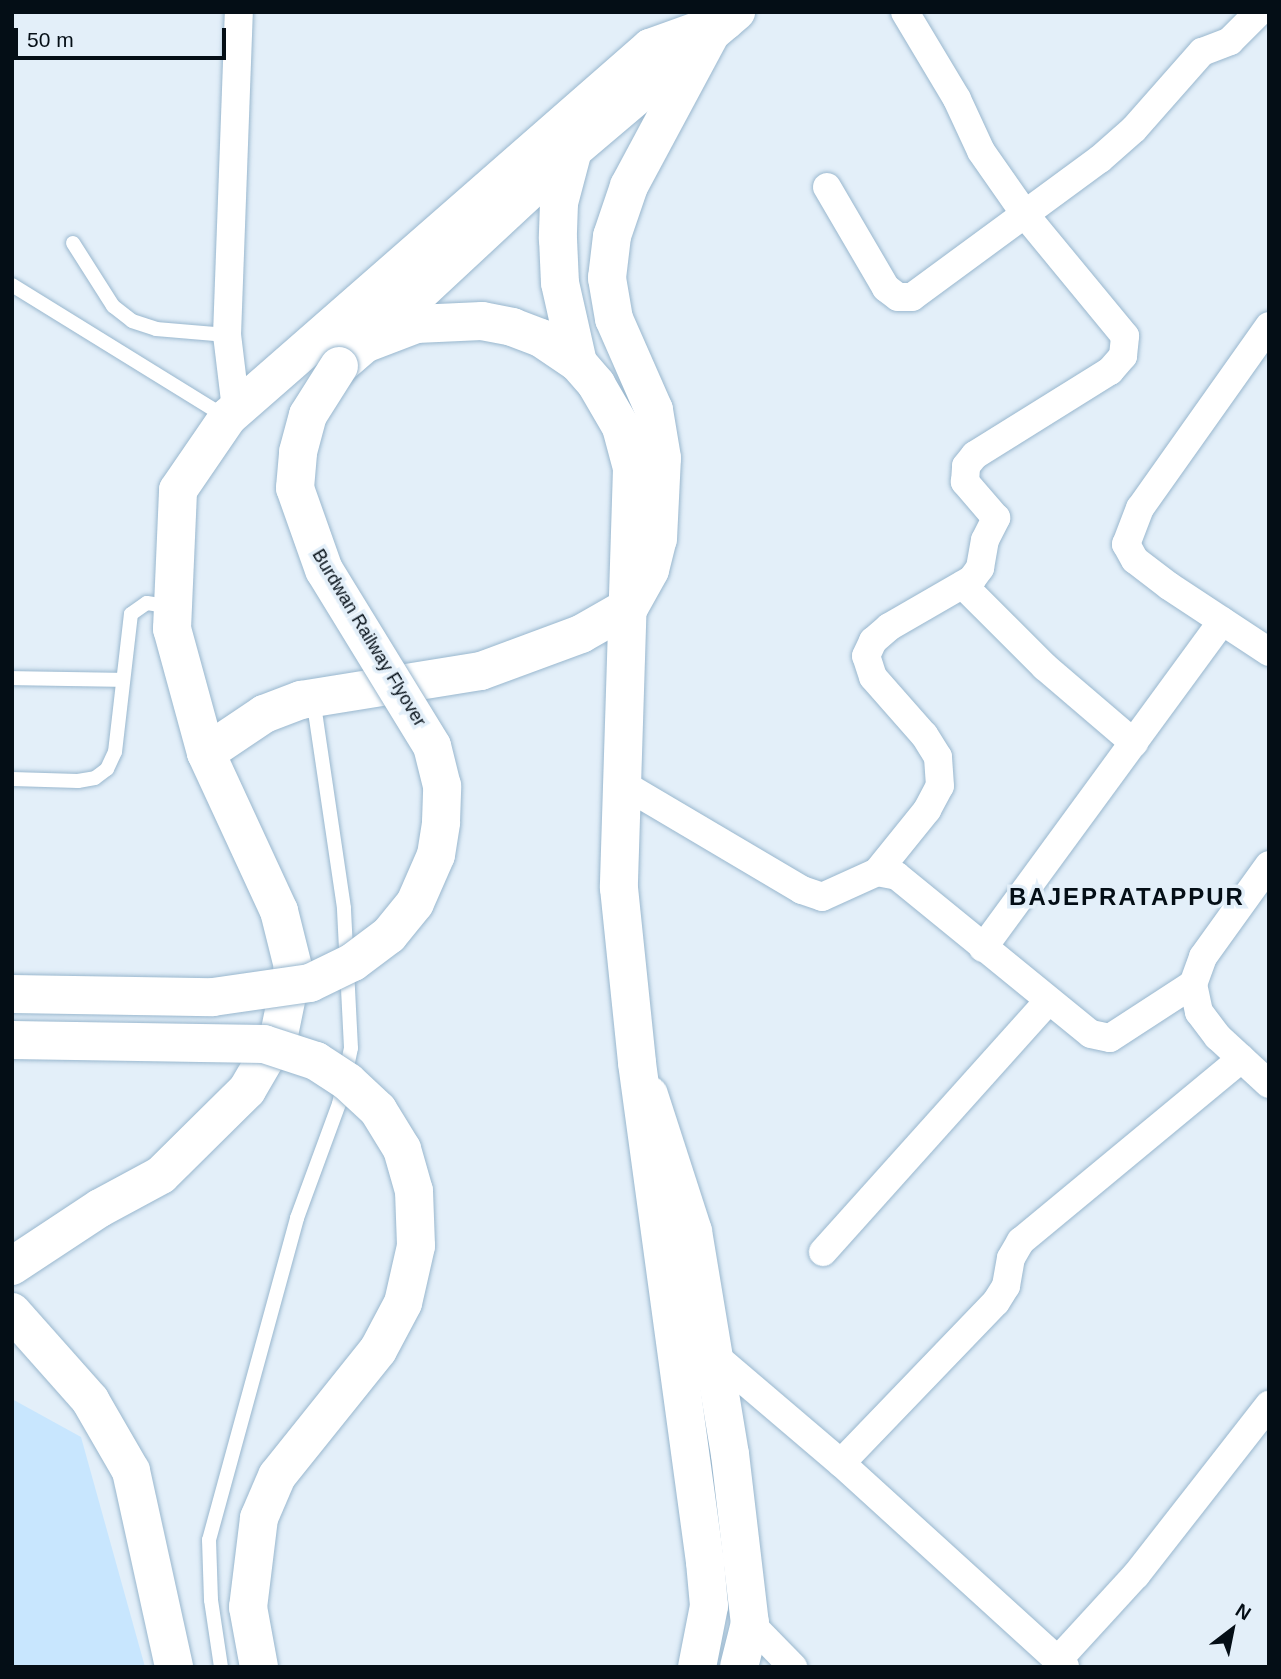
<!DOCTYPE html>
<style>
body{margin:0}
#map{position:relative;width:1281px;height:1679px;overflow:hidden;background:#e3eff9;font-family:Helvetica,sans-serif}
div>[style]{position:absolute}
.built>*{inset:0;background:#c8e6fe}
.roads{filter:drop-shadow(0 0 2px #99b7ce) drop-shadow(0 0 2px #99b7ce)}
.lane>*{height:14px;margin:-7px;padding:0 7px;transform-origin:7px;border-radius:7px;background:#fff}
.street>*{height:28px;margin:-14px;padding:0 14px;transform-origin:14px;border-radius:14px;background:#fff}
.secondary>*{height:38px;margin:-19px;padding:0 19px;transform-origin:19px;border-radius:19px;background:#fff}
.primary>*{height:38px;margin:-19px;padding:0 19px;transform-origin:19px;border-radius:19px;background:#fff}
.highway>*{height:38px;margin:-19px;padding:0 19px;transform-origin:19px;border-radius:19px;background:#fff}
.bridges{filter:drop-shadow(0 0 2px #99b7ce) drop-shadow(0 0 2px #99b7ce)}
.highway-bridge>*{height:38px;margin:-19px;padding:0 19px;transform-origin:19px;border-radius:19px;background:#fff}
span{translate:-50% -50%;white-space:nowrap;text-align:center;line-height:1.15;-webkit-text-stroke:7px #e3eff9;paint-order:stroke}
.street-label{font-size:18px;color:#040e16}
.district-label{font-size:24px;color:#040e16;font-weight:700;letter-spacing:2px}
.frame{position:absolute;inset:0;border:14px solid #040e16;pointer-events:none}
.north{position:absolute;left:1197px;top:1595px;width:70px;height:70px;-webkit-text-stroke:5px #e3eff9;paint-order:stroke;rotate:32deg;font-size:19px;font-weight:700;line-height:28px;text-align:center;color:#040e16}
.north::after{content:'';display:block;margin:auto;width:24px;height:32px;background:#040e16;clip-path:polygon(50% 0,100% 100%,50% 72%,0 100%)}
.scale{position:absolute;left:14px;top:28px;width:212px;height:32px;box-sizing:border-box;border:4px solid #040e16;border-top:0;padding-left:9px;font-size:21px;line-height:24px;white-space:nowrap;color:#040e16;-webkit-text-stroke:5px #e3eff9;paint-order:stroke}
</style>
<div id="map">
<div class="built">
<i style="clip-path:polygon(12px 1399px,81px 1437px,145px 1667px,12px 1667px)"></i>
</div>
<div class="roads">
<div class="lane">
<i style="left:73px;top:243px;width:75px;rotate:57.6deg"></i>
<i style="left:113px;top:306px;width:24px;rotate:38deg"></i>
<i style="left:132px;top:321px;width:25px;rotate:18deg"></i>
<i style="left:156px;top:329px;width:71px;rotate:4.8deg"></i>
<i style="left:12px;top:285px;width:251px;rotate:31.7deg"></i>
<i style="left:12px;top:678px;width:111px;rotate:1deg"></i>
<i style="left:12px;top:779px;width:66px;rotate:1.7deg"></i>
<i style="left:78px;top:781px;width:17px;rotate:-10deg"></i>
<i style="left:95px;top:778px;width:15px;rotate:-37deg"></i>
<i style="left:107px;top:769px;width:19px;rotate:-65deg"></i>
<i style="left:115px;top:752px;width:139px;rotate:-83.4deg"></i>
<i style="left:131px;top:614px;width:19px;rotate:-35deg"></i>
<i style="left:147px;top:603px;width:25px;rotate:9deg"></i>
<i style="left:221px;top:1667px;width:68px;rotate:-98.5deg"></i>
<i style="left:211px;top:1600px;width:60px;rotate:-91.9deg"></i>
<i style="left:209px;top:1540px;width:334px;rotate:-74.7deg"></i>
<i style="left:297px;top:1218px;width:121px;rotate:-69.8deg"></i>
<i style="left:339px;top:1104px;width:57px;rotate:-77.9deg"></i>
<i style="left:351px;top:1048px;width:140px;rotate:-92.9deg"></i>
<i style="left:344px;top:908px;width:212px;rotate:-98.4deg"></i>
</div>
<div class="street">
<i style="left:827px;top:187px;width:117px;rotate:59.7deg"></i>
<i style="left:886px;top:288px;width:15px;rotate:37deg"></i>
<i style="left:898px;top:297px;width:14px"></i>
<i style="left:912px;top:297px;width:233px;rotate:-36.3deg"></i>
<i style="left:1100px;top:159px;width:45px;rotate:-41.4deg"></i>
<i style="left:1134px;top:129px;width:103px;rotate:-48.6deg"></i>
<i style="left:1202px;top:52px;width:30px;rotate:-21deg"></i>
<i style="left:1230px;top:41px;width:41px;rotate:-45deg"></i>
<i style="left:1269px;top:326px;width:223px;rotate:125.3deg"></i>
<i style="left:1140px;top:508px;width:39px;rotate:111deg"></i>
<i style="left:1126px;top:544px;width:18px;rotate:61deg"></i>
<i style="left:1135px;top:560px;width:43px;rotate:37.4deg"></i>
<i style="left:1169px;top:586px;width:120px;rotate:33.4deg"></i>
<i style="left:236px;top:409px;width:75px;rotate:-96.9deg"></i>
<i style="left:227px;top:335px;width:323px;rotate:-87.9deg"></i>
<i style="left:963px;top:585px;width:116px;rotate:45deg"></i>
<i style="left:1045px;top:667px;width:117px;rotate:40.5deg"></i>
<i style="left:621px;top:783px;width:210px;rotate:30.6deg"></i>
<i style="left:802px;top:890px;width:21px;rotate:19deg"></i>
<i style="left:822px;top:897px;width:60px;rotate:-24.4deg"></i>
<i style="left:877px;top:872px;width:20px;rotate:11deg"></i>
<i style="left:897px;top:876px;width:250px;rotate:39.2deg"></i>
<i style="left:1091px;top:1034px;width:19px;rotate:12deg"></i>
<i style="left:1110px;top:1038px;width:99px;rotate:-33deg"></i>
<i style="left:1269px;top:865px;width:113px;rotate:125.7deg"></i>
<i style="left:1203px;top:957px;width:29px;rotate:110deg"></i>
<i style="left:1193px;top:984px;width:29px;rotate:78deg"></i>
<i style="left:1199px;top:1012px;width:31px;rotate:53deg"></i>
<i style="left:1218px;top:1037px;width:69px;rotate:42.7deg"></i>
<i style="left:877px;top:872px;width:80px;rotate:-51.1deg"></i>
<i style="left:927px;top:810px;width:27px;rotate:-62deg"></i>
<i style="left:940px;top:786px;width:29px;rotate:-94deg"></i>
<i style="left:938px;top:757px;width:26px;rotate:-122deg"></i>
<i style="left:924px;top:735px;width:77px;rotate:-131.3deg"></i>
<i style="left:873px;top:677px;width:22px;rotate:-108deg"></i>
<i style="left:866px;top:656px;width:17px;rotate:-65deg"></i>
<i style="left:873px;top:641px;width:21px;rotate:-41deg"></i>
<i style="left:889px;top:627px;width:96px;rotate:-30deg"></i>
<i style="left:972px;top:579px;width:14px;rotate:-54deg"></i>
<i style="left:980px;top:568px;width:28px;rotate:-80deg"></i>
<i style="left:985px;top:540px;width:25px;rotate:-63deg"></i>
<i style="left:996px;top:518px;width:48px;rotate:-130.7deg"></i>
<i style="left:965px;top:482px;width:16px;rotate:-86deg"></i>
<i style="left:966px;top:466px;width:14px;rotate:-51deg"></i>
<i style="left:975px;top:455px;width:159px;rotate:-31.9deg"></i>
<i style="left:1110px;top:371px;width:20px;rotate:-49deg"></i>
<i style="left:1123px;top:356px;width:20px;rotate:-84deg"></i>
<i style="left:1125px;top:336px;width:154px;rotate:-129.5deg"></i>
<i style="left:1027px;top:217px;width:80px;rotate:-124.9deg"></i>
<i style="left:981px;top:151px;width:57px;rotate:-114.8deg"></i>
<i style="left:957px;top:99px;width:101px;rotate:-120.9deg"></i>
<i style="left:983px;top:948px;width:405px;rotate:-53.8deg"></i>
<i style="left:823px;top:1252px;width:337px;rotate:-48.1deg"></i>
<i style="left:714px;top:1355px;width:167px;rotate:40.4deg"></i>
<i style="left:841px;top:1463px;width:303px;rotate:42.3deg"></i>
<i style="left:841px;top:1463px;width:223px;rotate:-46.1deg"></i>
<i style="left:996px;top:1302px;width:19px;rotate:-58deg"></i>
<i style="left:1006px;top:1286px;width:28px;rotate:-80deg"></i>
<i style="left:1011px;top:1258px;width:20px;rotate:-60deg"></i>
<i style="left:1021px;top:1241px;width:286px;rotate:-39.6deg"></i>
<i style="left:750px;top:1623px;width:62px;rotate:45.7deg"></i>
<i style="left:1058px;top:1660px;width:115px;rotate:-47.5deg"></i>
<i style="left:1136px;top:1575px;width:216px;rotate:-52deg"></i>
</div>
<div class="secondary">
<i style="left:206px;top:753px;width:70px;rotate:-33.9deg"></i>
<i style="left:264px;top:714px;width:40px;rotate:-21deg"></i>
<i style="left:301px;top:700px;width:182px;rotate:-9.2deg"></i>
<i style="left:481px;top:671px;width:107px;rotate:-20.3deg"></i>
<i style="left:581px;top:634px;width:56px;rotate:-29.7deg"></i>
<i style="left:630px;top:606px;width:41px;rotate:-60.9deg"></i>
<i style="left:650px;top:570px;width:32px;rotate:-76deg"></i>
<i style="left:658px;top:539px;width:81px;rotate:-87.2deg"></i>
<i style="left:662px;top:458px;width:49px;rotate:-99.5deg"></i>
<i style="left:654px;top:410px;width:99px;rotate:-113.7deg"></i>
<i style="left:614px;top:319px;width:42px;rotate:-99.7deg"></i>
<i style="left:607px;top:278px;width:42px;rotate:-83.2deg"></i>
<i style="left:612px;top:236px;width:53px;rotate:-71.2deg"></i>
<i style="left:629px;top:186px;width:169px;rotate:-61.8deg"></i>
<i style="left:12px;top:1266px;width:105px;rotate:-33.4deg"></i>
<i style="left:100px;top:1208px;width:69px;rotate:-28.4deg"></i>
<i style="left:161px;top:1175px;width:121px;rotate:-44.7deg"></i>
<i style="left:247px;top:1090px;width:64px;rotate:-59.8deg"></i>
<i style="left:279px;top:1035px;width:69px;rotate:-78.4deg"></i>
<i style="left:293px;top:967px;width:58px;rotate:-104deg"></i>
<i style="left:279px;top:911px;width:174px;rotate:-114.8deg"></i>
<i style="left:206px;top:753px;width:129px;rotate:-105.3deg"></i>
<i style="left:172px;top:629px;width:139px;rotate:-87.5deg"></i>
<i style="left:178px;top:490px;width:88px;rotate:-55.6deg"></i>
<i style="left:228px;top:417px;width:561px;rotate:-41.17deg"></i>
<i style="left:650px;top:48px;width:80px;rotate:-19.8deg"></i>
<i style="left:12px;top:1312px;width:118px;rotate:48.4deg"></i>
<i style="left:90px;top:1400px;width:82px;rotate:60deg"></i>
<i style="left:131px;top:1471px;width:201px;rotate:77.6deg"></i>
</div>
<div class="primary">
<i style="left:649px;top:1095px;width:143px;rotate:72.1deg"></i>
<i style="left:693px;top:1231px;width:226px;rotate:80.6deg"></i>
<i style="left:730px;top:1454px;width:170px;rotate:83.3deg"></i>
<i style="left:750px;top:1623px;width:45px;rotate:104deg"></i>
</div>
<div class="highway">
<i style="left:573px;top:150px;width:55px;rotate:104.8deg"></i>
<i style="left:559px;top:203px;width:36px;rotate:92deg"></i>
<i style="left:558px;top:239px;width:44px;rotate:87.4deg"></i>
<i style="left:560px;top:283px;width:82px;rotate:77.3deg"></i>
<i style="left:376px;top:333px;width:269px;rotate:-42.9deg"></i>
<i style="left:573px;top:150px;width:214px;rotate:-40.3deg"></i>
<i style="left:339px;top:366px;width:33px;rotate:-41deg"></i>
<i style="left:364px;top:344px;width:56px;rotate:-21deg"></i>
<i style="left:416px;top:324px;width:66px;rotate:-2.6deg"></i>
<i style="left:482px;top:321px;width:31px;rotate:11deg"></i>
<i style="left:512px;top:327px;width:31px;rotate:21deg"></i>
<i style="left:541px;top:338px;width:45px;rotate:34deg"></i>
<i style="left:578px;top:363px;width:28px;rotate:49deg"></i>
<i style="left:596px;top:384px;width:50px;rotate:59.8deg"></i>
<i style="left:621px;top:427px;width:42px;rotate:75deg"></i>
<i style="left:632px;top:468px;width:420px;rotate:91.8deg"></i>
<i style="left:619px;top:888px;width:176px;rotate:84.1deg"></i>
<i style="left:637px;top:1063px;width:504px;rotate:82.24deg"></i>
<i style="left:705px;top:1562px;width:44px;rotate:84.8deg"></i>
<i style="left:709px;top:1606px;width:62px;rotate:101.1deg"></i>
</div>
</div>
<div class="bridges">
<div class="highway-bridge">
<i style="left:12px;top:994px;width:201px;rotate:0.9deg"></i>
<i style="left:213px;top:997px;width:98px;rotate:-8.2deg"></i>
<i style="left:310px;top:983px;width:48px;rotate:-26deg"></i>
<i style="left:353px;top:962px;width:45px;rotate:-36.9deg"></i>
<i style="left:389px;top:935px;width:41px;rotate:-50.9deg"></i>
<i style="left:415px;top:903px;width:52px;rotate:-66.4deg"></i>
<i style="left:436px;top:855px;width:33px;rotate:-81deg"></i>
<i style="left:441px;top:822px;width:36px;rotate:-88deg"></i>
<i style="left:442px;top:786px;width:41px;rotate:-104deg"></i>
<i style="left:432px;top:746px;width:206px;rotate:-121.5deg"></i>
<i style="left:324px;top:570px;width:87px;rotate:-109.5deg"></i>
<i style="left:295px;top:488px;width:36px;rotate:-85deg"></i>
<i style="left:298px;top:452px;width:38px;rotate:-75deg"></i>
<i style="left:308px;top:415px;width:58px;rotate:-57.7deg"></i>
<i style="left:12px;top:1040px;width:252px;rotate:0.9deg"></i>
<i style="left:264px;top:1044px;width:55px;rotate:18.1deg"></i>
<i style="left:316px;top:1061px;width:38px;rotate:33deg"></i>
<i style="left:348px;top:1082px;width:41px;rotate:43deg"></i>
<i style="left:378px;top:1110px;width:46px;rotate:58.4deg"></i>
<i style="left:402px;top:1149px;width:44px;rotate:74.1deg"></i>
<i style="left:414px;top:1191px;width:55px;rotate:87.9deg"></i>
<i style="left:416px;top:1246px;width:58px;rotate:102.8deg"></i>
<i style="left:403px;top:1303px;width:53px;rotate:118deg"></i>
<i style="left:378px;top:1350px;width:161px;rotate:128.7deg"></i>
<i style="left:277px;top:1476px;width:46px;rotate:113.2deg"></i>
<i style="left:259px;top:1518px;width:90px;rotate:97deg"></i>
<i style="left:248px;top:1607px;width:61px;rotate:79.6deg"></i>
</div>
</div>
<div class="street-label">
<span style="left:369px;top:638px;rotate:59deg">Burdwan Railway Flyover</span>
</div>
<div class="district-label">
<span style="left:1127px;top:897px">BAJEPRATAPPUR</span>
</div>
<div class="frame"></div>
<div class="north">N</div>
<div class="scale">50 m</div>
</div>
